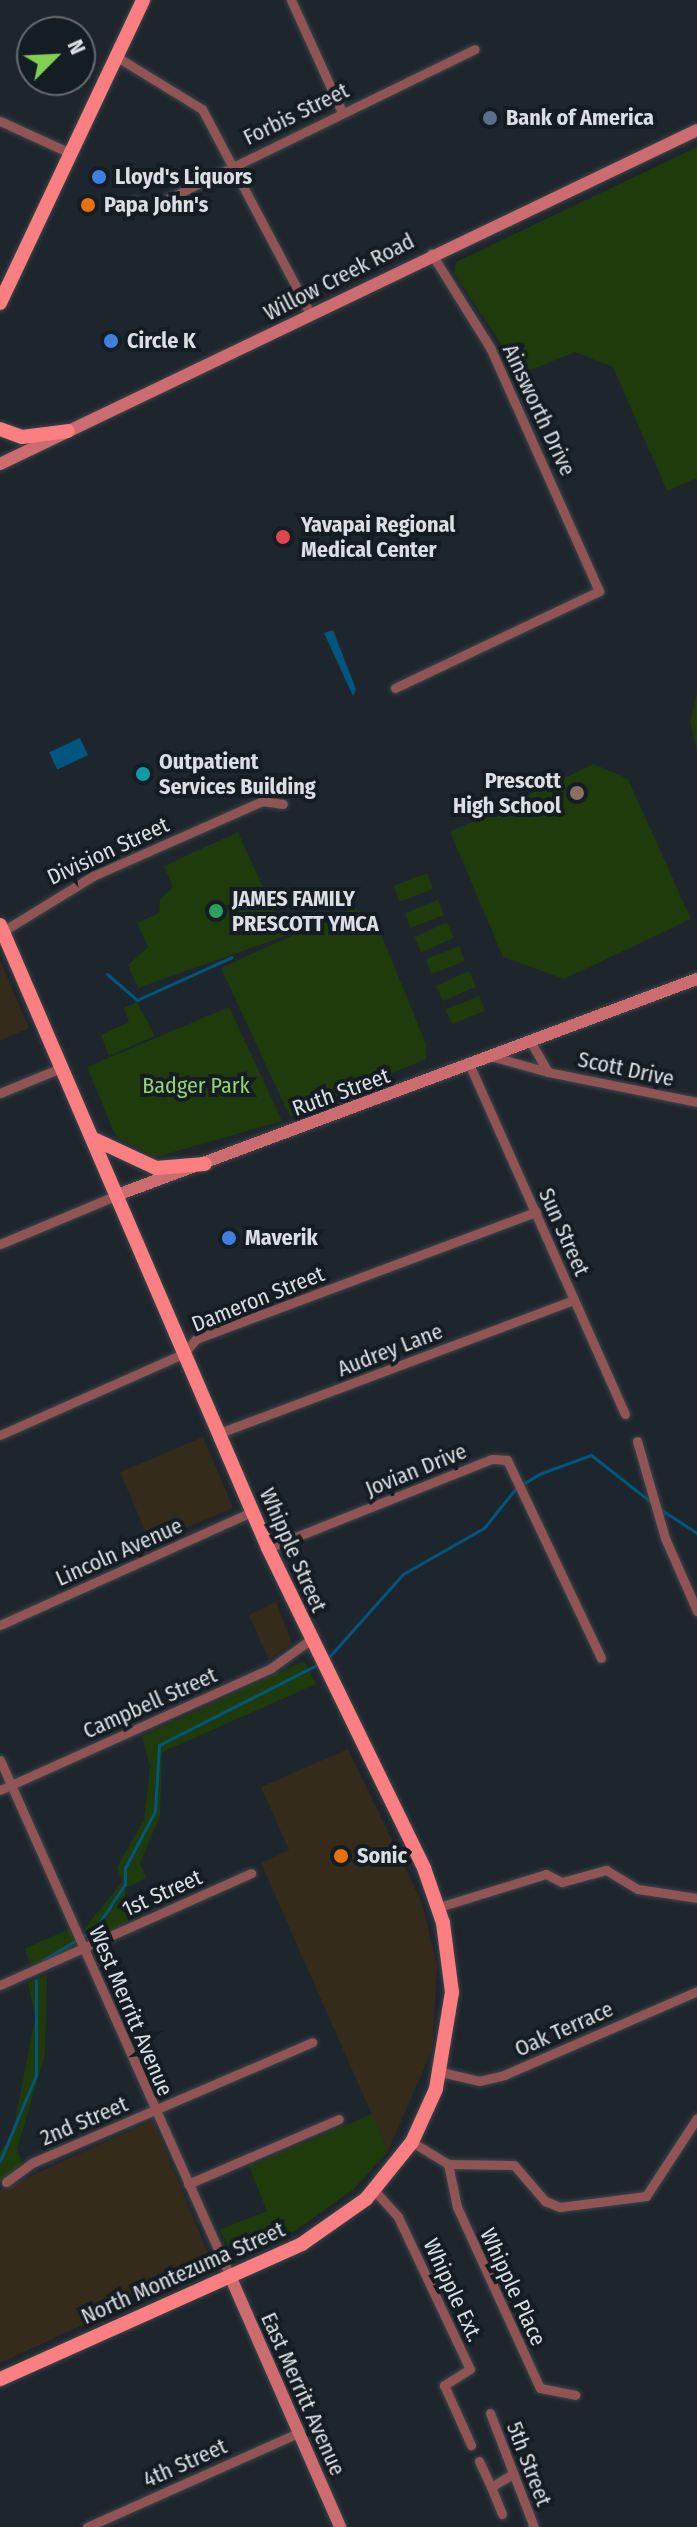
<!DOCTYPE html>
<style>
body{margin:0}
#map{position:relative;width:697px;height:2527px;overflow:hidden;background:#1e262d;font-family:"Fira Sans Condensed",sans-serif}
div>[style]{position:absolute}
.commercial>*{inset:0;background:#342b1b;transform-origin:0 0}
.green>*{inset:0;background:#1f3a0b;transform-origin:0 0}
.water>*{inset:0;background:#00567e;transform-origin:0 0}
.stream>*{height:3px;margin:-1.5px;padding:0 1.5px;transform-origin:1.5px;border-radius:1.5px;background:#00567e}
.roads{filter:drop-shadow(0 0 2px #3c444a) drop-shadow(0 0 2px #3c444a)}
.street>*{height:9px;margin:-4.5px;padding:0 4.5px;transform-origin:4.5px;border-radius:4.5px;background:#905454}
.secondary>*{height:12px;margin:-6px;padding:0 6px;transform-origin:6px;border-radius:6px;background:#cd6c6e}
.primary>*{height:14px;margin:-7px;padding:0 7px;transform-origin:7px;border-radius:7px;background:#fb7e81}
.dots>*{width:22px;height:22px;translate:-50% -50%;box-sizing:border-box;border:4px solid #151d24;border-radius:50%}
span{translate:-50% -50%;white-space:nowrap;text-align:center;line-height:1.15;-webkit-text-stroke:8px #151d24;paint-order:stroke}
.street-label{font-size:22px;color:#d9dfe4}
.poi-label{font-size:22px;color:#d9dfe4;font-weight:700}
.left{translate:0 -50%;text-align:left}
.right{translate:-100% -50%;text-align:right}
.park-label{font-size:22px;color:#94d46d}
.north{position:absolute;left:16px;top:16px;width:80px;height:80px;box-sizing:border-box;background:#151d24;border:2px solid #636b71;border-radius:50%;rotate:66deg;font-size:22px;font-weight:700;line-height:32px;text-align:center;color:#d9dfe4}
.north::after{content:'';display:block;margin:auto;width:28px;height:36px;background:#80d051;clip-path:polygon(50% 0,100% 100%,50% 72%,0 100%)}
</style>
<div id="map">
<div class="commercial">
<i style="clip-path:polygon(0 960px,29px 1028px,0 1041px)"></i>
<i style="left:203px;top:1437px;width:77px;height:90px;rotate:67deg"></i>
<i style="clip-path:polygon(276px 1602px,292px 1643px,269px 1660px,249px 1615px)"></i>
<i style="clip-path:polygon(348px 1749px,422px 1903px,437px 1966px,432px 2050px,388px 2151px,261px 1863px,289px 1850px,261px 1787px)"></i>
<i style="clip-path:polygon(153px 2120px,213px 2265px,0 2363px,0 2190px)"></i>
</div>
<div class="green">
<i style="clip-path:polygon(697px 147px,697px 478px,667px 491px,613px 367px,575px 352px,521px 374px,454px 273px,456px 262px)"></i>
<i style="clip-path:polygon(697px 693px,697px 751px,690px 722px)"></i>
<i style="clip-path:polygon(594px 764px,628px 779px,691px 919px,564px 979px,503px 957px,450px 832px)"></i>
<i style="clip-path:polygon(238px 832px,285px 936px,138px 988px,128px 965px,148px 947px,137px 923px,159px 913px,160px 899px,173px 887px,164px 866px)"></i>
<i style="left:427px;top:873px;width:17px;height:36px;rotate:69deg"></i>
<i style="left:438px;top:900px;width:16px;height:36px;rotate:68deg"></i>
<i style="clip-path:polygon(353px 908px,374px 917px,426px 1044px,426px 1059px,290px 1117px,221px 968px)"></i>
<i style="left:447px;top:922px;width:17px;height:36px;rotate:65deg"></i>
<i style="left:459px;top:946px;width:16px;height:36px;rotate:68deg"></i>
<i style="left:469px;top:971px;width:17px;height:36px;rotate:66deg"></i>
<i style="left:479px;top:996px;width:16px;height:36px;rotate:68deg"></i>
<i style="clip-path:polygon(137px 1002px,155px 1036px,109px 1056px,101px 1035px,129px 1022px,124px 1008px)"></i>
<i style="clip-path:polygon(229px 1007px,282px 1121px,156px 1157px,116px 1137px,87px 1067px)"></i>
<i style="clip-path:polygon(304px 1661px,316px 1684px,162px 1752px,160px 1816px,140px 1863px,146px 1878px,125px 1888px,128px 1922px,91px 1941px,85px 1928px,122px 1882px,117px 1867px,144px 1820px,150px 1766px,142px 1736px)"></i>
<i style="left:69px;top:1929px;width:20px;height:49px;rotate:66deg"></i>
<i style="clip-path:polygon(47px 1975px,45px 2055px,17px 2149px,22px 2162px,0 2183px,0 2152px,12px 2137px,35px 2018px,28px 1982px)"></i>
<i style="clip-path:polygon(372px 2114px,388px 2151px,354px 2189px,295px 2231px,251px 2251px,228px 2245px,219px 2230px,267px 2211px,249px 2166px)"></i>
</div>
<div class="water">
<i style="clip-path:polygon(333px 630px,356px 689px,353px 696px,324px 633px)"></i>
<i style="left:80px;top:738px;width:19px;height:34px;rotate:65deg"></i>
</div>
<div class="stream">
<i style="left:107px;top:974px;width:40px;rotate:41deg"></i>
<i style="left:137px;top:1000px;width:104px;rotate:-24.4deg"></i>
<i style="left:660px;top:1509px;width:44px;rotate:33deg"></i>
<i style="left:329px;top:1657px;width:111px;rotate:-48.3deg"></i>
<i style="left:403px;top:1574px;width:93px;rotate:-29.6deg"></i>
<i style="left:484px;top:1528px;width:51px;rotate:-51.3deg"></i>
<i style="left:516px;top:1488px;width:27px;rotate:-31deg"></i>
<i style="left:539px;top:1474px;width:55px;rotate:-20.1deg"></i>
<i style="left:591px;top:1455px;width:76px;rotate:38.1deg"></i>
<i style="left:43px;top:1960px;width:61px;rotate:-30.8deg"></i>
<i style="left:95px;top:1929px;width:54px;rotate:-56.3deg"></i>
<i style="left:125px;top:1884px;width:16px;rotate:-90deg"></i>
<i style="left:125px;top:1868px;width:64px;rotate:-62.2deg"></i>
<i style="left:155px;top:1811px;width:66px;rotate:-86.5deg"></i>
<i style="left:159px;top:1745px;width:179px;rotate:-26.9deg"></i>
<i style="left:0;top:2161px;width:93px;rotate:-67.3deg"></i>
<i style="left:36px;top:2075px;width:95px;rotate:-90deg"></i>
</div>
<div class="roads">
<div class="street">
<i style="left:291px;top:0;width:123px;rotate:65.5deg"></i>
<i style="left:117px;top:57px;width:100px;rotate:31.5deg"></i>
<i style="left:202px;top:109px;width:233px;rotate:62.1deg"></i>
<i style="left:0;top:121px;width:77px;rotate:24.6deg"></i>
<i style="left:134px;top:201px;width:18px;rotate:19deg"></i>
<i style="left:151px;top:207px;width:360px;rotate:-26deg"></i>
<i style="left:395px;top:688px;width:226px;rotate:-25.4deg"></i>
<i style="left:599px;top:591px;width:265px;rotate:-114.1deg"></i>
<i style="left:491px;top:349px;width:113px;rotate:-122deg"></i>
<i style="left:0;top:933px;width:109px;rotate:-31.5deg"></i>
<i style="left:93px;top:876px;width:185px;rotate:-23.9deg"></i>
<i style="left:262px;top:801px;width:21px;rotate:8deg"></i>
<i style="left:494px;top:1057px;width:56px;rotate:15.5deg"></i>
<i style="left:548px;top:1072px;width:34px;rotate:-120deg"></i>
<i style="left:470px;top:1066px;width:381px;rotate:66deg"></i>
<i style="left:548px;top:1072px;width:152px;rotate:11.4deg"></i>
<i style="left:0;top:1093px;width:68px;rotate:-22.4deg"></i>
<i style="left:0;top:1244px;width:127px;rotate:-22.7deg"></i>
<i style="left:217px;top:1434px;width:381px;rotate:-20.6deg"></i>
<i style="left:0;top:1435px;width:200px;rotate:-23.9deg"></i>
<i style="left:183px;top:1354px;width:20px;rotate:-49deg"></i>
<i style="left:196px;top:1339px;width:363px;rotate:-20.5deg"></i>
<i style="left:637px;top:1441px;width:101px;rotate:73.9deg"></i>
<i style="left:665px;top:1538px;width:80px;rotate:66.3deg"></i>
<i style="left:268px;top:1548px;width:241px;rotate:-21.7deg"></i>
<i style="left:492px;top:1459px;width:15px;rotate:4deg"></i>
<i style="left:507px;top:1460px;width:219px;rotate:64.6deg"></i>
<i style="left:0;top:1625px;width:276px;rotate:-24.2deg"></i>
<i style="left:0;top:1760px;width:565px;rotate:65.98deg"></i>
<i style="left:0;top:1790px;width:297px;rotate:-24.2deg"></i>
<i style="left:271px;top:1668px;width:48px;rotate:-35.7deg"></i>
<i style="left:439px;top:1907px;width:112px;rotate:-17.1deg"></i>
<i style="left:546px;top:1874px;width:18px;rotate:27deg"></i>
<i style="left:562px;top:1882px;width:46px;rotate:-15.3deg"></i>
<i style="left:606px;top:1870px;width:37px;rotate:31deg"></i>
<i style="left:638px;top:1889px;width:60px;rotate:8.7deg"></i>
<i style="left:0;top:1985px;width:275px;rotate:-24deg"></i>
<i style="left:441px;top:2072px;width:39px;rotate:13deg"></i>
<i style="left:479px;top:2081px;width:26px;rotate:-13deg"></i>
<i style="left:504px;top:2075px;width:210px;rotate:-23.5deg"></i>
<i style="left:412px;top:2142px;width:42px;rotate:31.4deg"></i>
<i style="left:448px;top:2164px;width:66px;rotate:0.9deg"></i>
<i style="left:514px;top:2165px;width:48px;rotate:49.3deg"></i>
<i style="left:545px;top:2201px;width:16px;rotate:22deg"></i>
<i style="left:560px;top:2207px;width:87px;rotate:-7.3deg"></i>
<i style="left:646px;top:2196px;width:93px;rotate:-56.8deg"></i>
<i style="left:448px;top:2164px;width:44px;rotate:78.2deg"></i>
<i style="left:457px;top:2207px;width:199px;rotate:65.4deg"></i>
<i style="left:540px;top:2388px;width:36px;rotate:11deg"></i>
<i style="left:6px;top:2182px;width:34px;rotate:-36deg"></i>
<i style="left:34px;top:2162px;width:303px;rotate:-23.3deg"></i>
<i style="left:188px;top:2184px;width:164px;rotate:-23.3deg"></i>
<i style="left:374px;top:2190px;width:36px;rotate:48deg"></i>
<i style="left:398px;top:2217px;width:168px;rotate:64.7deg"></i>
<i style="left:470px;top:2369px;width:31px;rotate:148deg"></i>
<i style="left:444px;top:2385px;width:66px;rotate:65.8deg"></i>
<i style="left:490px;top:2413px;width:122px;rotate:68.9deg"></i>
<i style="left:479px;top:2461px;width:29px;rotate:65deg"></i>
<i style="left:502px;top:2514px;width:29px;rotate:-112deg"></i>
<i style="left:491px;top:2487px;width:26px;rotate:-31deg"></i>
<i style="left:87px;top:2527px;width:231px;rotate:-24deg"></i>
</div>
<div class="secondary">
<i style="left:0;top:464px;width:773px;rotate:-25.6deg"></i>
<i style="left:117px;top:1195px;width:619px;rotate:-20.43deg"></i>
<i style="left:230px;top:2276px;width:274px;rotate:66.3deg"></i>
</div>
<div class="primary">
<i style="left:0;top:303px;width:335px;rotate:-64.7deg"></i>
<i style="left:0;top:429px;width:23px;rotate:20deg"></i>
<i style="left:22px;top:437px;width:46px;rotate:-7.4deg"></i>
<i style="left:0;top:925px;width:678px;rotate:66.72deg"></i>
<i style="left:268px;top:1548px;width:356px;rotate:64deg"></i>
<i style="left:424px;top:1868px;width:58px;rotate:70.9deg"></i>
<i style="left:443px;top:1923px;width:70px;rotate:82.6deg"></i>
<i style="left:452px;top:1992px;width:98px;rotate:99.4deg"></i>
<i style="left:436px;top:2089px;width:58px;rotate:114.4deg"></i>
<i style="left:412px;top:2142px;width:73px;rotate:128.9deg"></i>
<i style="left:366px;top:2199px;width:78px;rotate:144.9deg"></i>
<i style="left:302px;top:2244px;width:331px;rotate:155.9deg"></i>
<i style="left:96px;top:1140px;width:66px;rotate:25deg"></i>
<i style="left:156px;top:1168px;width:49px;rotate:-4.7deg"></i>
</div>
</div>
<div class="dots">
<i style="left:490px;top:118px;background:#5c6f8a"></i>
<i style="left:99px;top:177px;background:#3f7fe0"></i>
<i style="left:88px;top:205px;background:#e8710a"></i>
<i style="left:111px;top:341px;background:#3f7fe0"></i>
<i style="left:283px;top:537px;background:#e0444e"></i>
<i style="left:143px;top:774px;background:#0f9aa8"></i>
<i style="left:577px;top:793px;background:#8d6e63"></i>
<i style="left:216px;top:911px;background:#2e9e5b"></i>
<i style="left:229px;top:1238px;background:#3f7fe0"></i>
<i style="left:341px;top:1856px;background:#e8710a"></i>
</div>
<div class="street-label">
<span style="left:296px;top:114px;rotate:-26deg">Forbis Street</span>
<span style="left:339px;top:277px;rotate:-27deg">Willow Creek Road</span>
<span style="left:539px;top:410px;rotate:65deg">Ainsworth Drive</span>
<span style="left:108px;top:851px;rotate:-25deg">Division Street</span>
<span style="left:626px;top:1069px;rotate:12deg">Scott Drive</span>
<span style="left:341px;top:1092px;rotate:-20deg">Ruth Street</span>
<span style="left:564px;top:1232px;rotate:66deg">Sun Street</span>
<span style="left:258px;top:1299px;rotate:-22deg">Dameron Street</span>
<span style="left:390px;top:1350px;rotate:-21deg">Audrey Lane</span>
<span style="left:416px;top:1470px;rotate:-22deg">Jovian Drive</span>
<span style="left:293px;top:1550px;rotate:66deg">Whipple Street</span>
<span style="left:119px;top:1552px;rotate:-24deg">Lincoln Avenue</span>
<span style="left:150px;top:1703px;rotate:-24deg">Campbell Street</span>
<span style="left:162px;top:1893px;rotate:-24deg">1st Street</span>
<span style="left:131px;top:2011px;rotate:67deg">West Merritt Avenue</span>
<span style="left:564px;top:2029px;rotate:-24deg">Oak Terrace</span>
<span style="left:84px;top:2121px;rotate:-23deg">2nd Street</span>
<span style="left:183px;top:2273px;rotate:-24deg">North Montezuma Street</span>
<span style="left:513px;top:2287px;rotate:65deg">Whipple Place</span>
<span style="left:453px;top:2290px;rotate:65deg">Whipple Ext.</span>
<span style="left:303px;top:2394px;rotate:66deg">East Merritt Avenue</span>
<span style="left:185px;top:2463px;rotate:-24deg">4th Street</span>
<span style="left:529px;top:2464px;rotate:69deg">5th Street</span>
</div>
<div class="poi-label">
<span class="left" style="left:506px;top:118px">Bank of America</span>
<span class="left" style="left:115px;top:177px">Lloyd's Liquors</span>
<span class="left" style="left:104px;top:205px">Papa John's</span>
<span class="left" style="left:127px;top:341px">Circle K</span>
<span class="left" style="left:301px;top:537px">Yavapai Regional<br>Medical Center</span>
<span class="left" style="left:159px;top:774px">Outpatient<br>Services Building</span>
<span class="right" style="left:561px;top:793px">Prescott<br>High School</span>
<span class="left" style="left:232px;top:911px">JAMES FAMILY<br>PRESCOTT YMCA</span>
<span class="left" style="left:245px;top:1238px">Maverik</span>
<span class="left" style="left:357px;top:1856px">Sonic</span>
</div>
<div class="park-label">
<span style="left:196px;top:1086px">Badger Park</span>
</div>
<div class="north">N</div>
</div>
